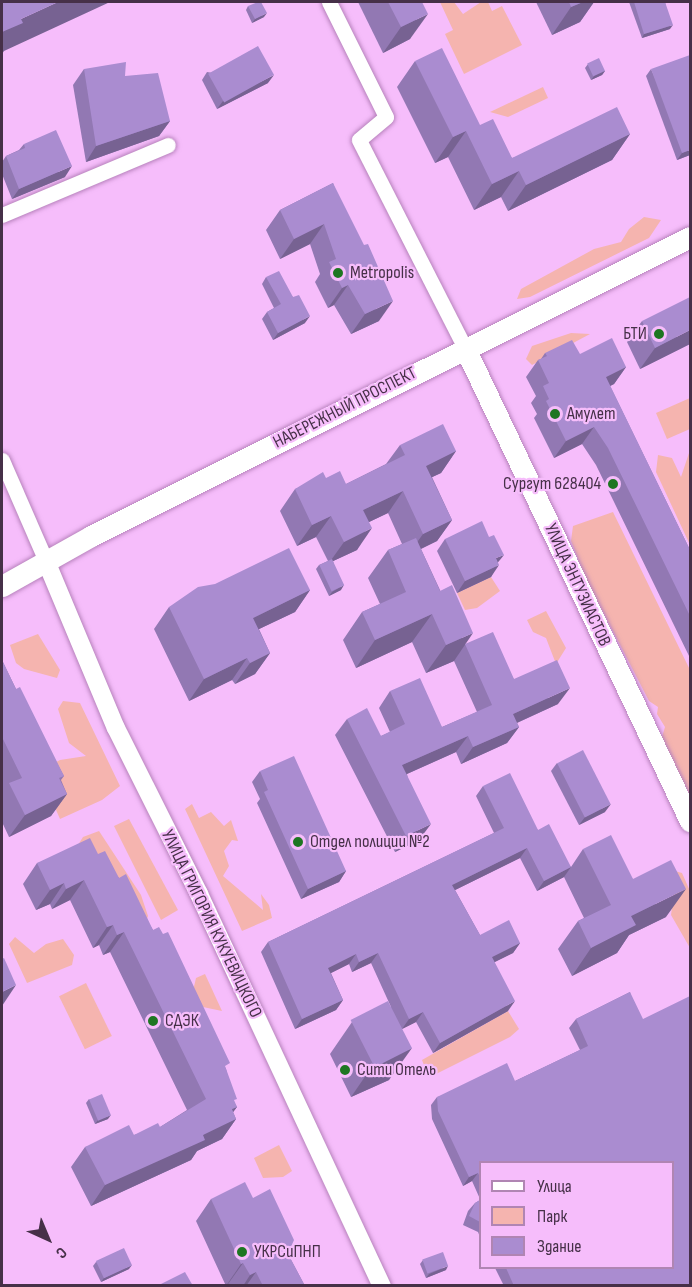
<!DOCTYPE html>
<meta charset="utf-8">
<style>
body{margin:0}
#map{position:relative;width:692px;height:1287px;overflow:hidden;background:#f6bdfb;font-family:"Sofia Sans Condensed",sans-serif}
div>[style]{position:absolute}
.green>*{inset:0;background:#f5b4af;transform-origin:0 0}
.roads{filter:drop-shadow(0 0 2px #b782bc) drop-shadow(0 0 2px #b782bc)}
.minor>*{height:15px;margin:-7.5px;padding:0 7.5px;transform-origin:7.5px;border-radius:7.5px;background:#fff}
.tertiary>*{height:18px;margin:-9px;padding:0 9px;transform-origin:9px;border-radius:9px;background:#fff}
.secondary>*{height:21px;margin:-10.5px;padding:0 10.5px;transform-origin:10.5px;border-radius:10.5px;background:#fff}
.wall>*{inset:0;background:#9278b3}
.shaded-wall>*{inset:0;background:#776292}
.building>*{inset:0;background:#aa8cd0;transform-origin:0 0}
.dots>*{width:16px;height:16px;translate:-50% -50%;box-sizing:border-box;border:3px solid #f6bdfb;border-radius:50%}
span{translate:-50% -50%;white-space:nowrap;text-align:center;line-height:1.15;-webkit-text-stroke:4.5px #f6bdfb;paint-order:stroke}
.poi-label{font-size:18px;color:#463048}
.left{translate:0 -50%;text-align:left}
.right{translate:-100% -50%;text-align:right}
.street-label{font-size:18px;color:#463048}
.frame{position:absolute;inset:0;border:3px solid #463048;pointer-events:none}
.legend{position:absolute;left:479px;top:1161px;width:195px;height:108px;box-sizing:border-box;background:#f6bdfb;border:2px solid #b085b3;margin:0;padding:8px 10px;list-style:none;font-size:18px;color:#463048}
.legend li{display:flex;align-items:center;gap:12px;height:30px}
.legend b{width:30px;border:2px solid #b085b3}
.north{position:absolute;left:18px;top:1209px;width:60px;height:60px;-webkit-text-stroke:4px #f6bdfb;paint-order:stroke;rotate:136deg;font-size:16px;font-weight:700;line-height:24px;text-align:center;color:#463048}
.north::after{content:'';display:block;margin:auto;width:21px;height:27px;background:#463048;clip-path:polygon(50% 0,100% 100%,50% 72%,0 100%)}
</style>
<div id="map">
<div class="green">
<i style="clip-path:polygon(440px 2px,454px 2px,463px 14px,481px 2px,488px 2px,492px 11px,502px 6px,522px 45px,464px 74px,445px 34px,453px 30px)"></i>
<i style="clip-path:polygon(543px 87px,548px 98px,508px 117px,490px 112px)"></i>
<i style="clip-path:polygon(644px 217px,661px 220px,649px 238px,530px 297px,517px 299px,521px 289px,594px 249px,621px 242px,629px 229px)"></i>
<i style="clip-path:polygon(571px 333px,590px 334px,532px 365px,526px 359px,532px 346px)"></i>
<i style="clip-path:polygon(690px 398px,690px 429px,667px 439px,656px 413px)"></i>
<i style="clip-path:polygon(690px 450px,690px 545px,656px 472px,658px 455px,672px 458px,681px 477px)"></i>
<i style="clip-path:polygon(613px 512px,690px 670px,690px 796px,662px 737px,665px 727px,657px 714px,658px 707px,649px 701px,586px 579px,571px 541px,573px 526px)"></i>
<i style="clip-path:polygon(491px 577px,500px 591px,477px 608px,465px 610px,457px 593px)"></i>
<i style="clip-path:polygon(546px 611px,566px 648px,556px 664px,546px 638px,533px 632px,527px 620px)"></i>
<i style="clip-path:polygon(38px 634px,60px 670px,57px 678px,24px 669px,16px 663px,10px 645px)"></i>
<i style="clip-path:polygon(63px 701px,80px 703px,120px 786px,102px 800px,60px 819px,39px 771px,60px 760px,86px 756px,69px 743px,58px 709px)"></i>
<i style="clip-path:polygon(192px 804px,199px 818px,211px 812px,224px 826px,231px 820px,238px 841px,232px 840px,224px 851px,229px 866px,223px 876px,263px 910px,261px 894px,269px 905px,272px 918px,242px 931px,185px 809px)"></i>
<i style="clip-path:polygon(129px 819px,178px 910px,161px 920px,114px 826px)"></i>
<i style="clip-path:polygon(99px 831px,141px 895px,148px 916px,143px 930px,78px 845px,83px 837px)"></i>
<i style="clip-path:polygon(668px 869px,682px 873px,690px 891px,690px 948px,671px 915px,674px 893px)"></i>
<i style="clip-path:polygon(15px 937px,34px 953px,46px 944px,63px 939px,74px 955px,72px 965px,27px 983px,9px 944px)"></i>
<i style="clip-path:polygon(205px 974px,222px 1011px,203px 1007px,193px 991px,196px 978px)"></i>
<i style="left:86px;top:983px;width:59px;height:30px;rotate:64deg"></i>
<i style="clip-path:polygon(508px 1011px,519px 1029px,510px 1037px,434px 1075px,427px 1073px,422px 1060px)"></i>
<i style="clip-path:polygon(279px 1145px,292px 1171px,283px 1177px,263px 1178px,254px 1158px)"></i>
</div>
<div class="roads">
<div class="minor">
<i style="left:329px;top:2px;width:128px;rotate:63.6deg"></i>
<i style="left:386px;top:117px;width:35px;rotate:140deg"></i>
<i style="left:359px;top:140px;width:233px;rotate:63deg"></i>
<i style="left:2px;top:215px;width:180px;rotate:-22.9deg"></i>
<i style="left:2px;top:460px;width:110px;rotate:66.5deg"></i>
</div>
<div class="tertiary">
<i style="left:46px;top:561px;width:181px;rotate:67.3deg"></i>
<i style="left:116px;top:728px;width:186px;rotate:63.4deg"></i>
<i style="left:199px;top:894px;width:433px;rotate:65deg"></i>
</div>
<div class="secondary">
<i style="left:465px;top:348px;width:524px;rotate:64.56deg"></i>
<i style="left:2px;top:586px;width:102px;rotate:-29.3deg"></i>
<i style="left:91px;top:536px;width:669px;rotate:-26.53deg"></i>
</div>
</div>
<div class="wall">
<i style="clip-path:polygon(358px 2px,422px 2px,410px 39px,383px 53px)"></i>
<i style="clip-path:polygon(536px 2px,594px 2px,580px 22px,552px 35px)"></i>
<i style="clip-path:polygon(629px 2px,665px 2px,670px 29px,642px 38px)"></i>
<i style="clip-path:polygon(248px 6px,264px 17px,252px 23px,246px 10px)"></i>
<i style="clip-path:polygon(415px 61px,512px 158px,630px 134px,612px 160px,508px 211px,501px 197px,474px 210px,448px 157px,435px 163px,397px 87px)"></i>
<i style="clip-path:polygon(588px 64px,605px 71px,602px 75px,591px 80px,585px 68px)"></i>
<i style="clip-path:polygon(84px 69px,170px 121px,159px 136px,86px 162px,73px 85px)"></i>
<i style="clip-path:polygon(651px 69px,690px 155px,677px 160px,646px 76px)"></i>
<i style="clip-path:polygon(207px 72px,268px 83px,217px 109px,202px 80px)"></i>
<i style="clip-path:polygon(24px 144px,65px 177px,12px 199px,2px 174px,2px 162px,6px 156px,19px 150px)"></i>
<i style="clip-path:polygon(333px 183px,379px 321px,351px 334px,334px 305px,328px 308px,315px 282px,320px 274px,310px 244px,280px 259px,266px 230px,280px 210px)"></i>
<i style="clip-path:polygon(266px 277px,293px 297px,305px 323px,273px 340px,262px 319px,267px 312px,274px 308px,262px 284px)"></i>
<i style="clip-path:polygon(642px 321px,690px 344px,640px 369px,627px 342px)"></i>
<i style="clip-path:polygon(545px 353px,580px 354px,626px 367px,614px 384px,610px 386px,690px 550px,690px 658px,596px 465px,582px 444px,554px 458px,534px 418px,537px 414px,531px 403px,536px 396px,526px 377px,538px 360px,541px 359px)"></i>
<i style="clip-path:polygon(400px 445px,456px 451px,441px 473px,432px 477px,452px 520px,437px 541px,421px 549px,465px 644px,514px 679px,558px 704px,517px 723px,519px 727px,507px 743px,461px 764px,456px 752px,407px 774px,419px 840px,395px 852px,335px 735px,347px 719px,381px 736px,390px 732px,379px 708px,390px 691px,442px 727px,477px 712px,454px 661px,426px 673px,412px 642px,356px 668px,343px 640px,362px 612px,380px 604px,368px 578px,388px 550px,402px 544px,388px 513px,369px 522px,357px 550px,333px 561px,341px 590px,329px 596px,316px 569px,319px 565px,328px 561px,316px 537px,297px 546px,280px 511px,295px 489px,326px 478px,346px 484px,386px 464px)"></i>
<i style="clip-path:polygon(489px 537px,498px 563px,491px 577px,457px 593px,437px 551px,445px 539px)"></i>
<i style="clip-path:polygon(310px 590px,295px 612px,259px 629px,270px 653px,255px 674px,235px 684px,232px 680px,189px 701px,154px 629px,169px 607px)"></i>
<i style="clip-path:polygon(2px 660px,16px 689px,64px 776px,61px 780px,67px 794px,51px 816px,9px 837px,2px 822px)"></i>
<i style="clip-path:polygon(557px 763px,605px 812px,579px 825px,551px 771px)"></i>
<i style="clip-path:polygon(260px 771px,346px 871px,339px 882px,301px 899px,257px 803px,260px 799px,252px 782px)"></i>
<i style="clip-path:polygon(483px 786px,538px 830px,571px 867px,583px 849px,633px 879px,666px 917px,629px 935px,617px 953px,572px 976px,558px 949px,578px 921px,584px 918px,564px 877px,537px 891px,520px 858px,455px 890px,480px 935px,520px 943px,513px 953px,494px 962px,508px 1011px,433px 1053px,416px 1022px,402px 1029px,389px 1080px,351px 1097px,330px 1054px,352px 1022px,391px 1007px,371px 963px,352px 972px,349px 964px,331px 973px,343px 1000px,336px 1010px,295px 1029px,261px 952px,268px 942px,494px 833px,476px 796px)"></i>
<i style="clip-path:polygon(98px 854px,119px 878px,153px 930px,226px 1069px,234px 1102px,237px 1107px,233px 1112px,236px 1119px,222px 1139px,197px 1151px,191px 1160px,91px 1206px,71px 1167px,85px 1147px,134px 1135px,160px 1127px,187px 1110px,110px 952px,103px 955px,99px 945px,93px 948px,70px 900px,52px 909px,50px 904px,36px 910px,23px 884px,37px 863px)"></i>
<i style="clip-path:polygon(630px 992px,690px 1286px,504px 1286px,495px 1268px,672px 1268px,480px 1162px,480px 1199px,472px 1181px,463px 1186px,432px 1119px,431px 1105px,437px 1097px,515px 1081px,580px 1050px,569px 1028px,576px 1019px)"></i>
<i style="clip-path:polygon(89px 1099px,108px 1119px,95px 1124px,86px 1103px)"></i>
<i style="clip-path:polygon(253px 1198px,288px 1254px,305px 1286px,229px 1286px,228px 1284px,226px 1286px,196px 1221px,211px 1199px)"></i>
<i style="clip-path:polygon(480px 1200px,480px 1237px,478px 1232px,463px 1225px,468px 1211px,475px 1203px)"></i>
<i style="clip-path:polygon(423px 1260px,446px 1270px,426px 1278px,420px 1264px)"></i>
<i style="clip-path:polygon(96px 1262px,129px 1269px,101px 1282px,93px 1266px)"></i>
</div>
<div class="shaded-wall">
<i style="clip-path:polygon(58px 2px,110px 2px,4px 51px,2px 54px,2px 32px,21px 19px)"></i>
<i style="clip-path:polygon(583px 2px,594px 2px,580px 22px,552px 35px,571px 7px)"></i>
<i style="clip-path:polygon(267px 13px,264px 17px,252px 23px,255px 19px)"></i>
<i style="clip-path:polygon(428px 14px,410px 39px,383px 53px,401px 27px)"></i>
<i style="clip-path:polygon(673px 25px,670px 29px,642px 38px,644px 34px)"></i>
<i style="clip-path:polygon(605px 71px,602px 75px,591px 80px,594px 76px)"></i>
<i style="clip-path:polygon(274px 75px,268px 83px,217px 109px,223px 101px)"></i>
<i style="clip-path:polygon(170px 121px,159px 136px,86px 162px,96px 146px)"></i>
<i style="clip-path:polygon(466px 131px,448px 157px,435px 163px,453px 137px)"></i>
<i style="clip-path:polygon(630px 134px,612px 160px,508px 211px,526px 185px)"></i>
<i style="clip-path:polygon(690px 150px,690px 155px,677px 160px,682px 153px)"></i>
<i style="clip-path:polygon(72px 166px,65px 177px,12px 199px,19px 189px)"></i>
<i style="clip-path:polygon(519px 171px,501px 197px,474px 210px,492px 184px)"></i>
<i style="clip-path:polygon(324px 224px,310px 244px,280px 259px,294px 239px)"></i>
<i style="clip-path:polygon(348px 285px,334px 305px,328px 308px,342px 288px)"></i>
<i style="clip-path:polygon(393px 301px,379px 321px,351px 334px,365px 314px)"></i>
<i style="clip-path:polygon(310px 316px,305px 323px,273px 340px,278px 333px)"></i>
<i style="clip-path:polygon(690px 330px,690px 344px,640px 369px,655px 348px)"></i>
<i style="clip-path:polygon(626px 367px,614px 384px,594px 394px,606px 377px)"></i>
<i style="clip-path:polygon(594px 427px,582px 444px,554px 458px,566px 441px)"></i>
<i style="clip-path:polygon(456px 451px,441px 473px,411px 487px,426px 466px)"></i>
<i style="clip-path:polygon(403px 491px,388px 513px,348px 532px,363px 510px)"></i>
<i style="clip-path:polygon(331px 516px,316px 537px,297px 546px,312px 525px)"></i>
<i style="clip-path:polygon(452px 520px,437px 541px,408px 555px,423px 534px)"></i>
<i style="clip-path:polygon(372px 528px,357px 550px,329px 563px,344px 542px)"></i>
<i style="clip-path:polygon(504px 555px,495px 566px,496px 558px)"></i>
<i style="clip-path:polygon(499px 565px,491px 577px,457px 593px,465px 581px)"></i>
<i style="clip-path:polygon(344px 585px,341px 590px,329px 596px,332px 592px)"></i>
<i style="clip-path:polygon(310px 590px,295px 612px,238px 639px,253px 618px)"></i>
<i style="clip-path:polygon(432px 614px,412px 642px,356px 668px,375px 640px)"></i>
<i style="clip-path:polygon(473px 633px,454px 661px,426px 673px,446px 645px)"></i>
<i style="clip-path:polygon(270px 653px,255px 674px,235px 684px,250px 663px)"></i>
<i style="clip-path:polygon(247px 658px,232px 680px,189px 701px,204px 679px)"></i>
<i style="clip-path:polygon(570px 688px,558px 704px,501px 730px,513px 714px)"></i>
<i style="clip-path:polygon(519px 727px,507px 743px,461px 764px,473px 747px)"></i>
<i style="clip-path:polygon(468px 736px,456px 752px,391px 781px,402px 765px)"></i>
<i style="clip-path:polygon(67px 794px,51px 816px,9px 837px,25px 815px)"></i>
<i style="clip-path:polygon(611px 804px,605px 812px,579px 825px,585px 817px)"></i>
<i style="clip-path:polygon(431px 824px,419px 840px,395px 852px,406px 836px)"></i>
<i style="clip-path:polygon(527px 848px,520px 858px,445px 895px,452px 885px)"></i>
<i style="clip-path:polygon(571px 867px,564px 877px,537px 891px,544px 881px)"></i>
<i style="clip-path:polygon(346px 871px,339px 882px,301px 899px,308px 889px)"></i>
<i style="clip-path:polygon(84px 880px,70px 900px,52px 909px,66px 889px)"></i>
<i style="clip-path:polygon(64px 883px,50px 904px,36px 910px,50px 890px)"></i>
<i style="clip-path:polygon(686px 889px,666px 917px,629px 935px,617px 953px,572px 976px,591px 948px,631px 916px)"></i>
<i style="clip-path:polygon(113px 925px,99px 945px,93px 948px,107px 927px)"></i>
<i style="clip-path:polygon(124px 932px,110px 952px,103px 955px,117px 935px)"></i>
<i style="clip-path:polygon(520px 943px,513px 953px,485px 967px,492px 957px)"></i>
<i style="clip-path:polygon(378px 953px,371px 963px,352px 972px,359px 962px)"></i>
<i style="clip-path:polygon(356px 954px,349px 964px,321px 978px,328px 968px)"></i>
<i style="clip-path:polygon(16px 985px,2px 1006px,2px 992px)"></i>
<i style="clip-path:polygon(343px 1000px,336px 1010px,295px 1029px,302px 1019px)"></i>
<i style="clip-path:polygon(515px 1001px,508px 1011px,433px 1053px,440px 1043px)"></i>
<i style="clip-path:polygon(423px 1012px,416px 1022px,402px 1029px,409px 1019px)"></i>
<i style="clip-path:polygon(412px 1048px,389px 1080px,351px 1097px,373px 1065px)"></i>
<i style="clip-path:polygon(237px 1107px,224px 1124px,236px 1119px,222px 1139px,197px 1151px,191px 1160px,91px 1206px,105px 1185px,203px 1135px,232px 1109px)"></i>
<i style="clip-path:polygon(111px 1115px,108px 1119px,95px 1124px,98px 1120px)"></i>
<i style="clip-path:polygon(478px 1173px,472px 1181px,463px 1186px,469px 1177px)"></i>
<i style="clip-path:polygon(243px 1263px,228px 1284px,226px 1286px,241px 1264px)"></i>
<i style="clip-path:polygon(132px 1265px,129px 1269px,101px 1282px,104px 1278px)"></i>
<i style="clip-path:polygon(448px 1266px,446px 1270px,426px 1278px,429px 1274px)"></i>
<i style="clip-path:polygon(256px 1272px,246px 1286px,243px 1286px,250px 1275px)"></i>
</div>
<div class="building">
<i style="clip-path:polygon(2px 2px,58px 2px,21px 19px,23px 23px,2px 32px)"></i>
<i style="clip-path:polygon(258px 2px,261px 2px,267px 13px,255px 19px,248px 6px)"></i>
<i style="clip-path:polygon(388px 2px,422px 2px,428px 14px,401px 27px)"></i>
<i style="clip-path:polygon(569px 2px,583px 2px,571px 7px)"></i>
<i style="clip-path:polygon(634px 2px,665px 2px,673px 25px,644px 34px)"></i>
<i style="left:258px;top:46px;width:33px;height:57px;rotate:61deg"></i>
<i style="clip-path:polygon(442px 48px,480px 125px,493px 119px,512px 158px,617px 107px,630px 134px,526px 185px,519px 171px,492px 184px,466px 131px,453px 137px,415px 61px)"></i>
<i style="clip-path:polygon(690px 55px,690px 150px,682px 153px,651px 69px)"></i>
<i style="left:599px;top:58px;width:14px;height:13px;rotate:65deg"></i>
<i style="clip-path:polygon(126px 62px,125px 76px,158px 73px,170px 121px,96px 146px,84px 69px)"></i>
<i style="clip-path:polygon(56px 130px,72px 166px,19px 189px,6px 156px,25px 148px,24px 144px)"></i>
<i style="clip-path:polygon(333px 183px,364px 245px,368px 244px,393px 301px,365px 314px,348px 285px,342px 288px,329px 262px,336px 259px,324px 224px,294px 239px,280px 210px)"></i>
<i style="clip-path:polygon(279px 271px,293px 297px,299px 295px,310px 316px,278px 333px,267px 312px,281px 304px,266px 277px)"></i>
<i style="clip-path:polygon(690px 297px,690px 330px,655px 348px,642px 321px)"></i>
<i style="clip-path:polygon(612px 338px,626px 367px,606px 377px,690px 550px,690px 616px,608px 448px,594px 427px,566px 441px,546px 401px,549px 399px,543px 386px,549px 383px,538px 360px,547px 356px,545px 353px,572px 340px,580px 354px)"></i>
<i style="clip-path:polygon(443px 424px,456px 451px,426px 466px,452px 520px,423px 534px,403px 491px,363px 510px,372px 528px,344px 542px,331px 516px,312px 525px,295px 489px,323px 472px,326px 478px,340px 471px,346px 484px,405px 455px,400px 445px)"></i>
<i style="clip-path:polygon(482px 521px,489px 537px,494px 535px,504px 555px,496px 558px,499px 565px,465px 581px,445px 539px)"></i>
<i style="clip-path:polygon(416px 538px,440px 591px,452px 585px,473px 633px,446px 645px,432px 614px,375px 640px,362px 612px,406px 592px,388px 550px)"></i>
<i style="clip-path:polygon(289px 548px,310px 590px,253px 618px,270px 653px,250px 663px,247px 658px,204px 679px,169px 607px,198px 587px,215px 584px)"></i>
<i style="left:332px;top:559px;width:29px;height:14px;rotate:65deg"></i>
<i style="clip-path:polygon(493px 632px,514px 679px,557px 660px,570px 688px,513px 714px,519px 727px,473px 747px,468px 736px,402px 765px,431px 824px,406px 836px,347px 719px,367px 708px,381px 736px,405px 724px,390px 691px,420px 678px,442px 727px,492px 705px,465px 644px)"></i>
<i style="clip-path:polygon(2px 660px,16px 689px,20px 687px,64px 776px,59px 778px,67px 794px,25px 815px,9px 783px,22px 778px,2px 737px)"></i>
<i style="left:583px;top:750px;width:61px;height:29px;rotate:63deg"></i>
<i style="clip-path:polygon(294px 756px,346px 871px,308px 889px,264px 792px,268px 790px,260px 771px)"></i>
<i style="clip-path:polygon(510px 773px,538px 830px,549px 824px,571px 867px,544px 881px,527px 848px,452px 885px,480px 935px,509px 920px,520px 943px,492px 957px,515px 1001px,440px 1043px,423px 1012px,409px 1019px,378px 953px,359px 962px,356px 954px,328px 968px,343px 1000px,302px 1019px,268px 942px,504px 828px,483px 786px)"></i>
<i style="clip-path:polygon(611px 835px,633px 879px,671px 860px,686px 889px,631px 916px,636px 925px,591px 948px,578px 921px,611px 905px,583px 849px)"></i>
<i style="clip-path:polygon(90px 838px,98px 854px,105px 851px,119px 878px,126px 874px,153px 930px,159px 927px,163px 934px,168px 932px,230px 1063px,225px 1066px,237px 1099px,234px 1100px,237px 1107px,232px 1109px,236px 1119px,203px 1135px,205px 1140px,105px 1185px,85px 1147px,129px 1125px,134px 1135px,158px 1123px,160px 1127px,206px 1099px,124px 932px,117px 935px,113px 925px,107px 927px,84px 880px,66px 889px,64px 883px,50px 890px,37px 863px)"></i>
<i style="clip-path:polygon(4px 958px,16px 985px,2px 992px,2px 959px)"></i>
<i style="clip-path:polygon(630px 992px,643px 1019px,690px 996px,690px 1286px,514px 1286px,506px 1268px,672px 1268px,672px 1162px,480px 1162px,480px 1177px,478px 1173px,469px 1177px,438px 1111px,437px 1097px,507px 1063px,515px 1081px,588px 1046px,576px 1019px)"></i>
<i style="left:388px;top:1001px;width:53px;height:42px;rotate:63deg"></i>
<i style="left:102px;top:1094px;width:23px;height:14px;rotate:67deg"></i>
<i style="clip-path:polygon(245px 1182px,253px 1198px,270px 1189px,294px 1240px,288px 1254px,305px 1286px,263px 1286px,256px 1272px,250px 1275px,243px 1263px,241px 1264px,211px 1199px)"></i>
<i style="clip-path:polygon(480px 1200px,480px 1222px,469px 1216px,475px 1203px)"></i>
<i style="left:124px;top:1248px;width:19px;height:31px;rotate:65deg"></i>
<i style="left:443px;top:1252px;width:15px;height:22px;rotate:70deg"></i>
<i style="clip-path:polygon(185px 1272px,193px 1286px,157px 1286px)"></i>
</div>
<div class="dots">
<i style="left:338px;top:273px;background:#1e7622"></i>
<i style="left:659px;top:334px;background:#1e7622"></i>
<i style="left:555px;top:414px;background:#1e7622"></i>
<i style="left:613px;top:484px;background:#1e7622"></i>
<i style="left:298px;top:842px;background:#1e7622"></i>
<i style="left:153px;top:1021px;background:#1e7622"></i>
<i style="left:345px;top:1070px;background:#1e7622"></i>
<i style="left:242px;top:1252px;background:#1e7622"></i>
</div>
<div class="poi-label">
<span class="left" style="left:350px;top:273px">Metropolis</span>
<span class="right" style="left:647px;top:334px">БТИ</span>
<span class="left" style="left:567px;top:414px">Амулет</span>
<span class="right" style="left:601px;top:484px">Сургут 628404</span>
<span class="left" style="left:310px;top:842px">Отдел полиции №2</span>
<span class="left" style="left:165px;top:1021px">СДЭК</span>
<span class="left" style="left:357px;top:1070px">Сити Отель</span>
<span class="left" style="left:254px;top:1252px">УКРСиПНП</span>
</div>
<div class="street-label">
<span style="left:345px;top:408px;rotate:-27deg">НАБЕРЕЖНЫЙ ПРОСПЕКТ</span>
<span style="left:577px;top:585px;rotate:65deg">УЛИЦА ЭНТУЗИАСТОВ</span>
<span style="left:211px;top:924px;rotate:64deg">УЛИЦА ГРИГОРИЯ КУКУЕВИЦКОГО</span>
</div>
<div class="frame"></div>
<ul class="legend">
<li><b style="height:8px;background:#fff"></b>Улица</li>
<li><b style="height:16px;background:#f5b4af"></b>Парк</li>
<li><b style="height:16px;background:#aa8cd0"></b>Здание</li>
</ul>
<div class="north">С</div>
</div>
